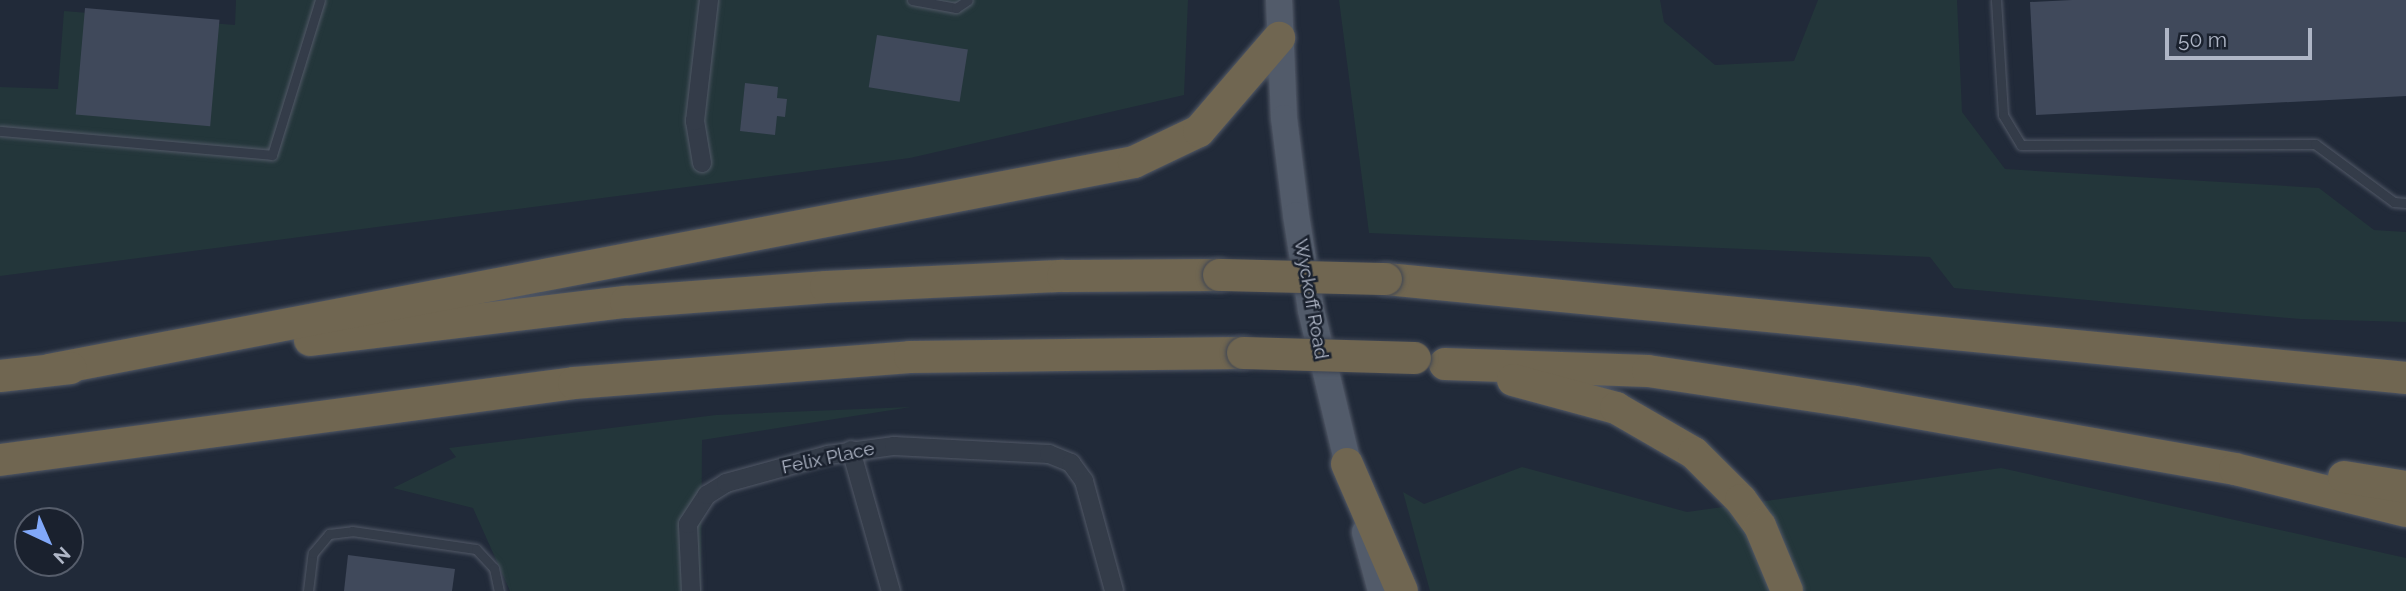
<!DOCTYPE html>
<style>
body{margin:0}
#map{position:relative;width:2406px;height:591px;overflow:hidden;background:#212a39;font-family:Raleway,sans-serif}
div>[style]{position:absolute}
.green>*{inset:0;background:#23363a}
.building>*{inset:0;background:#40495b;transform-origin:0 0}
.roads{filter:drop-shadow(0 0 2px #525967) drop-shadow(0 0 2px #525967)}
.lane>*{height:9px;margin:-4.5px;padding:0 4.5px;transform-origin:4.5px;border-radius:4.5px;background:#343c49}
.street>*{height:18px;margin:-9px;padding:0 9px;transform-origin:9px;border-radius:9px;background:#343c49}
.primary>*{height:26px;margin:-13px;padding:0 13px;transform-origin:13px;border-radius:13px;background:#525b6a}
.highway>*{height:32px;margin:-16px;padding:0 16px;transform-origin:16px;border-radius:16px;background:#706651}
.bridges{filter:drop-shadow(0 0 2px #3f4654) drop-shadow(0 0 2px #3f4654)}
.highway-bridge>*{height:32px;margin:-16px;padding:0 16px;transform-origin:16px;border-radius:16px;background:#706651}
span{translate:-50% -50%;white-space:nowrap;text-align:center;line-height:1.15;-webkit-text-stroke:5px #1a212e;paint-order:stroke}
.street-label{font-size:19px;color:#afb6c6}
.north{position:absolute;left:14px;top:507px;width:70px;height:70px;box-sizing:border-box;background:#1a212e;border:2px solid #565d6b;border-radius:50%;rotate:136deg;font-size:19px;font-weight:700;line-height:28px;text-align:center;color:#afb6c6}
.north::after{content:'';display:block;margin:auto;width:24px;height:32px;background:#81a8f9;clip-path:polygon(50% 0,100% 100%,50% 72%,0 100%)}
.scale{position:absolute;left:2165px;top:28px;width:147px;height:32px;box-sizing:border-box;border:4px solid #afb6c6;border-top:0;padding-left:9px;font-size:21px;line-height:24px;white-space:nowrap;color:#afb6c6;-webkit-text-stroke:5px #1a212e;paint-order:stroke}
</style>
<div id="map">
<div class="green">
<i style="clip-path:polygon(236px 0,1188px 0,1184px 95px,910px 158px,0 276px,0 87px,58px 89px,64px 11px,235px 25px)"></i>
<i style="clip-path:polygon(1339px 0,1660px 0,1664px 22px,1715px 65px,1794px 61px,1818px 0,1957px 0,1962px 112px,2005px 169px,2319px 188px,2374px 230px,2406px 232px,2406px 322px,2300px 319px,1954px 288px,1930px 257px,1369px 233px)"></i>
<i style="clip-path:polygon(911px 407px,702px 440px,701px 591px,510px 591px,473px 508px,393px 488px,456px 457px,449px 448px,716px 415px)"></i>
<i style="clip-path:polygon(1522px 467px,1687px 512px,2001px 468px,2406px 558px,2406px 591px,1430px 591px,1403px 492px,1424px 504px)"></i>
</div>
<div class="building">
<i style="clip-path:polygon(2072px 0,2406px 0,2406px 96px,2036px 115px,2030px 2px)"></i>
<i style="left:85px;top:8px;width:135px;height:107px;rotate:5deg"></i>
<i style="left:877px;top:35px;width:92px;height:53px;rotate:9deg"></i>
<i style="clip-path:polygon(745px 83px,778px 87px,777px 98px,787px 99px,785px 117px,777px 116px,775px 135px,740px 131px)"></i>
<i style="clip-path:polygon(348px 555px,455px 569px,452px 591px,344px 591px)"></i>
</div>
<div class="roads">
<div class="lane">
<i style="left:912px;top:0;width:45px;rotate:10.3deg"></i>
<i style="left:956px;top:8px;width:14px;rotate:-34deg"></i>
<i style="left:1996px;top:0;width:115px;rotate:86.5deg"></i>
<i style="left:2003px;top:115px;width:35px;rotate:59deg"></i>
<i style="left:2021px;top:145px;width:294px;rotate:-0.2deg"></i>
<i style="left:2315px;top:144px;width:98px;rotate:36.3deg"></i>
<i style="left:2394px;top:202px;width:12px;rotate:5deg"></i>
<i style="left:0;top:131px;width:273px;rotate:5deg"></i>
<i style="left:272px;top:155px;width:162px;rotate:-72.8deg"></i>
<i style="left:308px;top:591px;width:38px;rotate:-83deg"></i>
<i style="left:313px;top:553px;width:25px;rotate:-50deg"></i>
<i style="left:329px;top:534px;width:23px;rotate:-7deg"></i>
<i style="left:352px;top:531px;width:125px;rotate:8.3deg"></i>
<i style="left:476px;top:549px;width:26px;rotate:47deg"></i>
<i style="left:494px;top:568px;width:24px;rotate:78deg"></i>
</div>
<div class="street">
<i style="left:702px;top:163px;width:43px;rotate:-99.5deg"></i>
<i style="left:695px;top:121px;width:122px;rotate:-83.4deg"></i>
<i style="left:851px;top:450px;width:147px;rotate:74.2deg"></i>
<i style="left:691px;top:591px;width:67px;rotate:-92.6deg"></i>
<i style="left:688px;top:524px;width:35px;rotate:-57deg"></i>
<i style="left:707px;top:495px;width:22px;rotate:-32deg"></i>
<i style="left:726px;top:483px;width:106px;rotate:-15.4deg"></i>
<i style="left:828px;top:455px;width:67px;rotate:-7.8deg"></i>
<i style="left:894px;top:446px;width:155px;rotate:3deg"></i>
<i style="left:1049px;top:454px;width:24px;rotate:22deg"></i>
<i style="left:1071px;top:463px;width:22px;rotate:54deg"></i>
<i style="left:1084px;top:481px;width:114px;rotate:74.7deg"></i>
</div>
<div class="primary">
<i style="left:1279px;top:0;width:118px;rotate:87.6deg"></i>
<i style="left:1284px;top:118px;width:98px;rotate:82.9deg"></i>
<i style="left:1296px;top:215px;width:96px;rotate:81deg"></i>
<i style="left:1311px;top:310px;width:176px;rotate:76.5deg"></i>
<i style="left:1365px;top:532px;width:61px;rotate:74.8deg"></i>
</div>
<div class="highway">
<i style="left:1386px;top:279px;width:1025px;rotate:5.54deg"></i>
<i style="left:310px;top:340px;width:318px;rotate:-6.9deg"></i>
<i style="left:626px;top:302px;width:201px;rotate:-4.3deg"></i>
<i style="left:826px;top:287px;width:237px;rotate:-2.7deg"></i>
<i style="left:1063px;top:276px;width:156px;rotate:-0.4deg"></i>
<i style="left:1445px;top:364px;width:203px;rotate:2deg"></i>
<i style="left:1648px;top:371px;width:209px;rotate:8.5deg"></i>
<i style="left:1855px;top:402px;width:386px;rotate:10deg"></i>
<i style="left:2235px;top:469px;width:176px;rotate:13.8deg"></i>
<i style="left:49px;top:370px;width:1105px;rotate:-10.85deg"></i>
<i style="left:1134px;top:162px;width:72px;rotate:-25.5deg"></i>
<i style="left:1199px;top:131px;width:123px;rotate:-49.3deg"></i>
<i style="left:0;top:376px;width:71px;rotate:-6.4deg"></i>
<i style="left:1513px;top:380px;width:107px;rotate:15.2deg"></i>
<i style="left:1616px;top:408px;width:90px;rotate:30deg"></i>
<i style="left:1694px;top:453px;width:66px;rotate:45deg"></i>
<i style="left:1741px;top:500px;width:32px;rotate:54deg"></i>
<i style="left:1760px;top:526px;width:70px;rotate:67.4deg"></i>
<i style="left:0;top:460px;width:579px;rotate:-7.64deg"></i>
<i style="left:574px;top:383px;width:337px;rotate:-4.4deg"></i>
<i style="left:910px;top:357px;width:333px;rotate:-0.7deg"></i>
<i style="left:1347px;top:464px;width:138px;rotate:66.6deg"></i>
<i style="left:2344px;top:477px;width:63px;rotate:9.2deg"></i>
</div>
</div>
<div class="bridges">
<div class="highway-bridge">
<i style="left:1219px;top:275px;width:167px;rotate:1.4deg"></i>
<i style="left:1243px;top:353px;width:172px;rotate:1.7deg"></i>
</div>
</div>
<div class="street-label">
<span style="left:1311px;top:299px;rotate:80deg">Wyckoff Road</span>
<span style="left:828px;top:458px;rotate:-12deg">Felix Place</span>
</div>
<div class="north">N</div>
<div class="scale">50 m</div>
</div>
